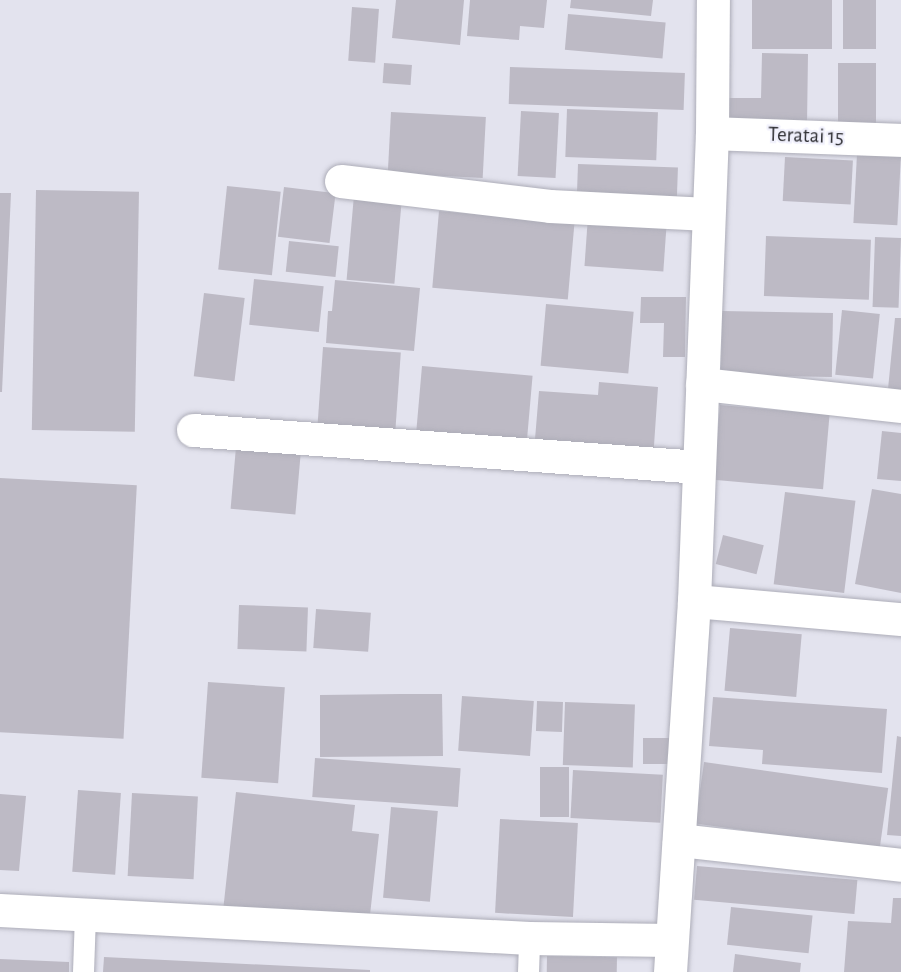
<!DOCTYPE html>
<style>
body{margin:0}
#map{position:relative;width:901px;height:972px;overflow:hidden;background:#e3e3ee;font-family:"Alegreya Sans",sans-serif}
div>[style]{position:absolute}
.building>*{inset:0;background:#bdbac5;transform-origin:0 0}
.roads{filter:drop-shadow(0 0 2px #adadb8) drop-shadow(0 0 2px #adadb8)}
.lane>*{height:21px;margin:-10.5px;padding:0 10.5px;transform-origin:10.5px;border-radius:10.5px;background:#fff}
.street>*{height:33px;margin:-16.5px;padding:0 16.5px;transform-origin:16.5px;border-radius:16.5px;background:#fff}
span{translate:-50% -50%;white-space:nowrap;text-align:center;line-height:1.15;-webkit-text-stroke:4.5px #f0f0fc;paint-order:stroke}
.street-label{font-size:21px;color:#303035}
</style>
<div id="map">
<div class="building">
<i style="clip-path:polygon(396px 0,464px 0,460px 45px,392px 38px)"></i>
<i style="clip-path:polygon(470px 0,547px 0,544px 28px,520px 26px,519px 40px,467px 36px)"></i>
<i style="clip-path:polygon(571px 0,653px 0,651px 16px,570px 8px)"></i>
<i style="left:752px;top:0;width:80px;height:49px"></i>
<i style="left:843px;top:0;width:33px;height:49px"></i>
<i style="left:352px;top:7px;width:27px;height:54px;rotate:4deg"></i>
<i style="left:568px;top:14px;width:98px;height:36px;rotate:5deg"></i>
<i style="clip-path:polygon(762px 53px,808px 54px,807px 124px,727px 123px,727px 98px,761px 98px)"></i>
<i style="left:384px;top:63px;width:28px;height:20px;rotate:4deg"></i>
<i style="left:838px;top:63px;width:38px;height:60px"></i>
<i style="left:510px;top:67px;width:175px;height:37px;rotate:2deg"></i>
<i style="left:567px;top:109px;width:91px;height:48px;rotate:2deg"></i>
<i style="left:521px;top:111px;width:38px;height:65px;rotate:3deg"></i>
<i style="left:391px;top:112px;width:95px;height:61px;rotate:3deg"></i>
<i style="left:857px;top:154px;width:44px;height:69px;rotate:3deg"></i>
<i style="left:785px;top:157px;width:68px;height:44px;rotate:3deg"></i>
<i style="left:578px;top:164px;width:100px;height:40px;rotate:2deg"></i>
<i style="left:227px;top:186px;width:54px;height:84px;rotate:6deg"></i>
<i style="left:284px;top:187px;width:52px;height:50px;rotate:7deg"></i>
<i style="left:36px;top:190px;width:103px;height:240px;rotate:1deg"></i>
<i style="clip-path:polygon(0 193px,11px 193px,2px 392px,0 392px)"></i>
<i style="left:354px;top:195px;width:48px;height:85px;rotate:5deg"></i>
<i style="left:439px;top:211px;width:136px;height:77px;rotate:5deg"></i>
<i style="left:588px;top:216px;width:79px;height:50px;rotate:4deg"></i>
<i style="left:766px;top:236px;width:105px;height:60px;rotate:2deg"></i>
<i style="left:875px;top:237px;width:26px;height:70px;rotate:2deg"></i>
<i style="left:289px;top:241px;width:50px;height:31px;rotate:6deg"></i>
<i style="left:254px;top:279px;width:70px;height:46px;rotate:6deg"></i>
<i style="clip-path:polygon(335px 280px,420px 288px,414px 351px,326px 343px,328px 311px,332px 311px)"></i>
<i style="left:204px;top:293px;width:41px;height:84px;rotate:7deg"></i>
<i style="clip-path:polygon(641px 297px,686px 297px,685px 357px,663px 357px,664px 323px,640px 323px)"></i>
<i style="left:546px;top:304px;width:88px;height:62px;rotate:5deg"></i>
<i style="left:842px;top:310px;width:38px;height:65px;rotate:6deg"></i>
<i style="left:722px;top:311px;width:111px;height:64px;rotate:1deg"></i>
<i style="clip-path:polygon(895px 318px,901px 318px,901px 390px,888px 389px)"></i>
<i style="left:323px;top:347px;width:78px;height:81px;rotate:4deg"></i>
<i style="left:422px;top:366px;width:111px;height:77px;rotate:5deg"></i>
<i style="clip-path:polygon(599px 382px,658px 387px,653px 460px,534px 451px,539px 391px,598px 395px)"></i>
<i style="left:720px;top:405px;width:110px;height:75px;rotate:5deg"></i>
<i style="clip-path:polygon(882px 431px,901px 433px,901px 481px,877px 479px)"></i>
<i style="left:236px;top:447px;width:65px;height:62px;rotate:5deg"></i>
<i style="left:0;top:478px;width:137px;height:254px;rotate:3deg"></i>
<i style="clip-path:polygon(872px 489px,901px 494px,901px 593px,855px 584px)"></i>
<i style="left:785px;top:492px;width:71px;height:93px;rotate:7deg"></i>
<i style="left:723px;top:535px;width:42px;height:30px;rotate:14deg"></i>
<i style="left:239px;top:605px;width:69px;height:44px;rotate:2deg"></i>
<i style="left:316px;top:609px;width:55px;height:39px;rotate:4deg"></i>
<i style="left:730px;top:628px;width:72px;height:63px;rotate:5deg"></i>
<i style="left:208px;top:682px;width:77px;height:96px;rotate:4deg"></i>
<i style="clip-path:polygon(400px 694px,442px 694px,443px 756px,320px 757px,320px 695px)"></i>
<i style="left:462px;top:696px;width:72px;height:55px;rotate:4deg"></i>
<i style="clip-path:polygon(713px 697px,887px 709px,882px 773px,762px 764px,763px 750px,709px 746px)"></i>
<i style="left:537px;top:701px;width:26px;height:30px;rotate:2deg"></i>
<i style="left:565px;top:702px;width:70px;height:63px;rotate:2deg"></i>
<i style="clip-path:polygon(897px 736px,901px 737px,901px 836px,887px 835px)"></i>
<i style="left:643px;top:738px;width:27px;height:26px"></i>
<i style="left:315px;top:758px;width:146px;height:39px;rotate:4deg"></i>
<i style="left:704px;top:762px;width:186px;height:62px;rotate:8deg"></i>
<i style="left:540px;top:767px;width:29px;height:50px"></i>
<i style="left:573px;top:770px;width:90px;height:48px;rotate:3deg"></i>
<i style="left:78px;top:790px;width:43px;height:82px;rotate:4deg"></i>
<i style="clip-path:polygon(236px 792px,355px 805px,352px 831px,379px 834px,370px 915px,223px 911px)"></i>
<i style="left:132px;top:793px;width:66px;height:83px;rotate:3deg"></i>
<i style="clip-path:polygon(0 794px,26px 796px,19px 871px,0 870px)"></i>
<i style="left:391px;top:807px;width:47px;height:91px;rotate:5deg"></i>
<i style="left:500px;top:819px;width:78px;height:94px;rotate:3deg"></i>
<i style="left:697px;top:866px;width:161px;height:34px;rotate:5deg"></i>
<i style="clip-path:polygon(893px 898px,901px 898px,901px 972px,844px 972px,848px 921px,891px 923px)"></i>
<i style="left:731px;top:907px;width:82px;height:38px;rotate:6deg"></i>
<i style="clip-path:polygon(735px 954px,801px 963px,800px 972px,733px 972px)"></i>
<i style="left:547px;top:956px;width:70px;height:16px;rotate:1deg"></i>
<i style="clip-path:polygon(104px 957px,370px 970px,370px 972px,103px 972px)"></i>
<i style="clip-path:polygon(0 959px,69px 962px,69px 972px,0 972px)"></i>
</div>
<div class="roads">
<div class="lane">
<i style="left:83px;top:972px;width:57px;rotate:-88deg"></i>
<i style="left:528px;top:972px;width:34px;rotate:-88deg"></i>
</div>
<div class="street">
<i style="left:712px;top:133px;width:189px;rotate:2.1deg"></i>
<i style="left:341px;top:181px;width:210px;rotate:6.8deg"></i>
<i style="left:550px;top:206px;width:158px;rotate:2.9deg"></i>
<i style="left:702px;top:384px;width:200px;rotate:6.3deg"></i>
<i style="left:193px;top:430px;width:507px;rotate:4.18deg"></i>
<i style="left:694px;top:601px;width:208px;rotate:5deg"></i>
<i style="left:679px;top:840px;width:223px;rotate:6.4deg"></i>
<i style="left:0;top:910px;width:530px;rotate:3.03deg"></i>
<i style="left:529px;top:938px;width:141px;rotate:0.8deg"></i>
<i style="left:670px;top:972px;width:372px;rotate:-86.3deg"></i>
<i style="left:694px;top:601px;width:468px;rotate:-87.8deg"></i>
<i style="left:712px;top:133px;width:133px;rotate:-89.6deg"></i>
</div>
</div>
<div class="street-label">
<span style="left:806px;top:136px;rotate:2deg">Teratai 15</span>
</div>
</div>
